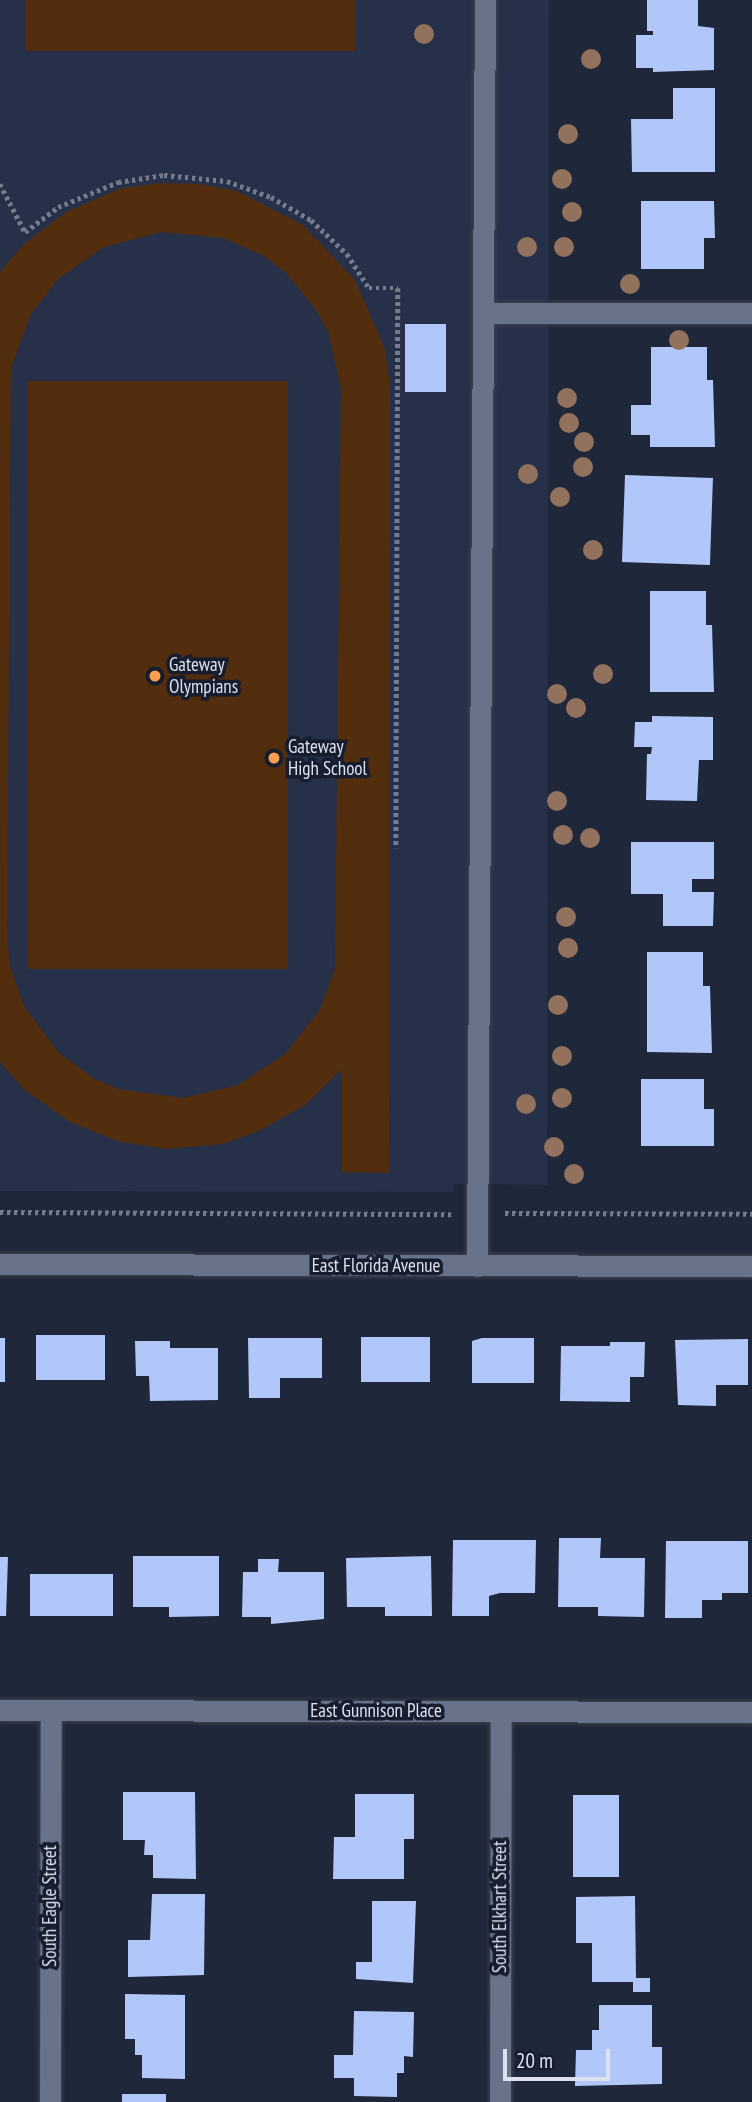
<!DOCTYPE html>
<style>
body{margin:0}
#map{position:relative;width:752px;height:2102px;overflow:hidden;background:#1f273a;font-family:"PT Sans Narrow",sans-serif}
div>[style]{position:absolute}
.built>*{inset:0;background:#263048}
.green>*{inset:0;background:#522e0e;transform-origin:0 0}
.building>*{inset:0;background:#b2c7f9;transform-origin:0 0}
.path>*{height:4.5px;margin-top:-2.25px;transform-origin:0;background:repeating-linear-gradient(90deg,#747b8c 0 3.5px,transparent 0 7px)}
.roads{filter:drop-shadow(0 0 2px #3b4151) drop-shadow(0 0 2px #3b4151)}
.minor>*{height:21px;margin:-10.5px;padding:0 10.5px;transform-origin:10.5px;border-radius:10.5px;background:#687288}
.trees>*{width:20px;height:20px;margin:-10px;border-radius:50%;background:#92715d}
.dots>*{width:19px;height:19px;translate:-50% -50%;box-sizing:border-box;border:4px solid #151d2f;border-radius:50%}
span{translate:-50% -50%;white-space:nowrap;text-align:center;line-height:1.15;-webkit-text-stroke:7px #151d2f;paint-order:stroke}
.poi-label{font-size:19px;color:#dbe1ee}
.left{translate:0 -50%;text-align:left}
.street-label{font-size:19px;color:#dbe1ee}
.scale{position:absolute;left:503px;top:2049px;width:107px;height:32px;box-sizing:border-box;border:4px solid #dbe1ee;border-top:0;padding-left:9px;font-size:21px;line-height:24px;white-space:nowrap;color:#dbe1ee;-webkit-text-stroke:5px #151d2f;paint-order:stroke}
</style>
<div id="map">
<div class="built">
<i style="clip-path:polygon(0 0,549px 0,547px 1185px,454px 1184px,453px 1192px,0 1191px)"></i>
</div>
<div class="green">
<i style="left:26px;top:0;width:329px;height:51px"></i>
<i style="clip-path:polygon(evenodd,157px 183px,199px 184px,237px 191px,303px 225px,355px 280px,385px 349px,390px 387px,389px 1173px,342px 1172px,342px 1069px,305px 1105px,257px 1132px,222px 1144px,167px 1149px,120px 1142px,70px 1122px,25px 1090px,0 1062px,0 272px,23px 245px,66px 212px,119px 189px,157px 183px,161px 232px,223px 238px,262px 255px,286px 273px,314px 307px,328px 331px,341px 389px,335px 968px,320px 1010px,285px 1054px,238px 1085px,182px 1098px,118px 1089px,93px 1078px,58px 1052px,24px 1006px,10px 966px,7px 936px,11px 368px,31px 314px,58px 279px,104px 247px,161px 232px)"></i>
<i style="left:27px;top:381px;width:261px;height:588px"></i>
</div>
<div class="building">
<i style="clip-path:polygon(647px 0,698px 0,698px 26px,714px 28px,714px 70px,653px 72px,653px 68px,636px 68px,636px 35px,653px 35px,653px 31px,647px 31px)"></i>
<i style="clip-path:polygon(673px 88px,715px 88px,715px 172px,632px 172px,631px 119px,673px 119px)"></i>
<i style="clip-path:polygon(641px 201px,714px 201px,715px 238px,704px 238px,704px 269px,641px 269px)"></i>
<i style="left:405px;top:324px;width:41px;height:68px"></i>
<i style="clip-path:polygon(651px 347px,707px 347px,707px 380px,713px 380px,715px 447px,650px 447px,650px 435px,631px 435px,631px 405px,651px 405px)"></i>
<i style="left:625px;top:475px;width:88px;height:87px;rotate:2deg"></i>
<i style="clip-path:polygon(650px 591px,706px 591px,706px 625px,712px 625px,714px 692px,650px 692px)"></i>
<i style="clip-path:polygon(652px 716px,713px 717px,713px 760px,699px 760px,697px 801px,646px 800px,647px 754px,651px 754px,652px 747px,634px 747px,635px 722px,652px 722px)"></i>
<i style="clip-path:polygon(631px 842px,714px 842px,714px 879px,692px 879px,692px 892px,714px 892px,713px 926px,663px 926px,663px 894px,631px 894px)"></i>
<i style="clip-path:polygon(647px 952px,703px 952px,703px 986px,710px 986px,712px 1053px,647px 1052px)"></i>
<i style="clip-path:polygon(641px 1079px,704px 1079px,704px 1109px,714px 1109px,714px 1146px,641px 1146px)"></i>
<i style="left:105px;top:1335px;width:45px;height:69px;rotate:90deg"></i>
<i style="left:430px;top:1337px;width:45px;height:69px;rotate:90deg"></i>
<i style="left:0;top:1338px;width:5px;height:44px"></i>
<i style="clip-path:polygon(248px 1338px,322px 1338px,322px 1378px,280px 1378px,280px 1398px,249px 1398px)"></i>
<i style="clip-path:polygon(482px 1338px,534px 1338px,534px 1383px,472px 1383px,472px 1341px)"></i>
<i style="clip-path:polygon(748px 1339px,748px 1385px,716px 1385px,716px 1406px,678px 1405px,675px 1340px)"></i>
<i style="clip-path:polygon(135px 1341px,170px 1341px,170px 1348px,218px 1348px,218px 1400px,150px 1401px,149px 1376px,136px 1376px)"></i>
<i style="clip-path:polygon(610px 1342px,645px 1342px,644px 1377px,630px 1377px,630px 1402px,560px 1401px,561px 1346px,610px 1346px)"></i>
<i style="clip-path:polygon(559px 1538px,601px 1538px,600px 1558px,645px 1558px,644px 1617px,598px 1616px,598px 1607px,558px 1607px)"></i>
<i style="clip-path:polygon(453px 1540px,536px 1540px,535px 1593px,500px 1593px,489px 1596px,489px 1616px,452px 1616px)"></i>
<i style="clip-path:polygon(666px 1541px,748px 1541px,748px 1593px,722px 1593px,722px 1600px,702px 1600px,702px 1618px,665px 1618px)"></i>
<i style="clip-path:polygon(133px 1556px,219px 1556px,219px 1616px,169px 1617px,169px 1607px,133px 1607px)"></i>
<i style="clip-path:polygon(431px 1556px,432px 1616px,385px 1616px,385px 1607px,347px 1607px,346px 1558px)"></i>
<i style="clip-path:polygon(0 1557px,8px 1557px,6px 1616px,0 1616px)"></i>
<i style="clip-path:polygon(258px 1559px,279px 1559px,278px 1572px,324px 1572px,324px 1619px,271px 1624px,271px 1617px,242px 1617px,243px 1572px,258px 1572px)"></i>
<i style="left:30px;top:1574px;width:83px;height:42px"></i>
<i style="clip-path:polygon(123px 1792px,195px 1792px,196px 1879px,153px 1878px,153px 1855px,144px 1855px,145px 1840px,123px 1840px)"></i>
<i style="clip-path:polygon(355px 1794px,414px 1794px,414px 1839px,404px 1839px,404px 1879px,333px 1879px,334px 1837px,355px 1837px)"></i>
<i style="left:573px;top:1795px;width:46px;height:82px"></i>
<i style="clip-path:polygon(152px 1894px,205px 1894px,204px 1975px,128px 1977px,128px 1940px,150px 1940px)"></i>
<i style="clip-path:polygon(635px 1896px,636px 1978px,650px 1978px,650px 1992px,633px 1992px,633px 1982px,592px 1982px,592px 1943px,576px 1943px,576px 1897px)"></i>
<i style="clip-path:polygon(372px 1901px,416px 1901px,413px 1983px,356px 1979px,356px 1962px,372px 1962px)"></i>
<i style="clip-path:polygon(125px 1994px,185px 1995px,185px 2079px,142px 2078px,142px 2055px,135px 2055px,135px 2039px,125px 2039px)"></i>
<i style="clip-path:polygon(599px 2005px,652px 2005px,652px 2047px,662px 2047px,662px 2084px,575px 2086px,576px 2050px,592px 2050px,592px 2030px,599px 2030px)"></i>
<i style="clip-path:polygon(354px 2011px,414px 2012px,413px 2057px,404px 2056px,404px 2073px,397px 2073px,397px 2097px,354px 2096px,354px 2078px,334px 2078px,334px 2055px,353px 2055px)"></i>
<i style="left:122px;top:2094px;width:44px;height:8px"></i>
</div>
<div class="path">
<i style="left:0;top:184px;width:54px;rotate:62.5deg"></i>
<i style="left:25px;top:232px;width:41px;rotate:-37.1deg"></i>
<i style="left:58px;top:207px;width:65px;rotate:-22.6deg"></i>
<i style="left:118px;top:182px;width:47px;rotate:-8.7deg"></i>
<i style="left:164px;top:175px;width:63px;rotate:5.4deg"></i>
<i style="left:227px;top:181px;width:47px;rotate:20deg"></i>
<i style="left:271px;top:197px;width:46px;rotate:29.9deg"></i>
<i style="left:311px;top:220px;width:50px;rotate:43.4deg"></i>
<i style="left:347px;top:254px;width:40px;rotate:57.1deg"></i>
<i style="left:369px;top:288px;width:29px"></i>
<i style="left:398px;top:288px;width:560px;rotate:90.2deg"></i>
<i style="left:0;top:1212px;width:451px;rotate:0.3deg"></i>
<i style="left:505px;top:1213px;width:247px;rotate:0.2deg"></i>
</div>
<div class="roads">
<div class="minor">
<i style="left:483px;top:313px;width:269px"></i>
<i style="left:0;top:1264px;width:752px;rotate:0.15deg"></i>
<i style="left:477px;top:1266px;width:1266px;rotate:-89.64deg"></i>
<i style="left:0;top:1710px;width:752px;rotate:0.15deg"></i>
<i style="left:50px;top:2102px;width:392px;rotate:-89.9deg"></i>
<i style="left:500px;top:2102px;width:390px;rotate:-89.9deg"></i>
</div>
</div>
<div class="trees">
<i style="left:424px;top:34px"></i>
<i style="left:591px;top:59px"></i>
<i style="left:568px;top:134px"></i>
<i style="left:562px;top:179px"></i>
<i style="left:572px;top:212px"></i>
<i style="left:527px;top:247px"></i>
<i style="left:564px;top:247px"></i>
<i style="left:630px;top:284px"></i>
<i style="left:679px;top:340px"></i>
<i style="left:567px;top:398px"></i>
<i style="left:569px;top:423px"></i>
<i style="left:584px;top:442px"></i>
<i style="left:583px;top:467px"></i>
<i style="left:528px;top:474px"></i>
<i style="left:560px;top:497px"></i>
<i style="left:593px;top:550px"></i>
<i style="left:603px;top:674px"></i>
<i style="left:557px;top:694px"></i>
<i style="left:576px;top:708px"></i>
<i style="left:557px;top:801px"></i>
<i style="left:563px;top:835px"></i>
<i style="left:590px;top:838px"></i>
<i style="left:566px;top:917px"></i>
<i style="left:568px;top:948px"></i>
<i style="left:558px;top:1005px"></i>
<i style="left:562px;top:1056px"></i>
<i style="left:562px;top:1098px"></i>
<i style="left:526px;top:1104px"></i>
<i style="left:554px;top:1147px"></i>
<i style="left:574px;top:1174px"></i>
</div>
<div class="dots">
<i style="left:155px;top:676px;background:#fb9e51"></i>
<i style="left:274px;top:758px;background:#fb9e51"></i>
</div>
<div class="poi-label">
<span class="left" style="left:169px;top:676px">Gateway<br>Olympians</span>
<span class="left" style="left:288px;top:758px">Gateway<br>High School</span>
</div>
<div class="street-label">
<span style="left:376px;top:1266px">East Florida Avenue</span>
<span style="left:376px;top:1711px">East Gunnison Place</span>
<span style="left:50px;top:1906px;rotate:-90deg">South Eagle Street</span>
<span style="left:500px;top:1907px;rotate:-90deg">South Elkhart Street</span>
</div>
<div class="scale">20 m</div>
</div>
